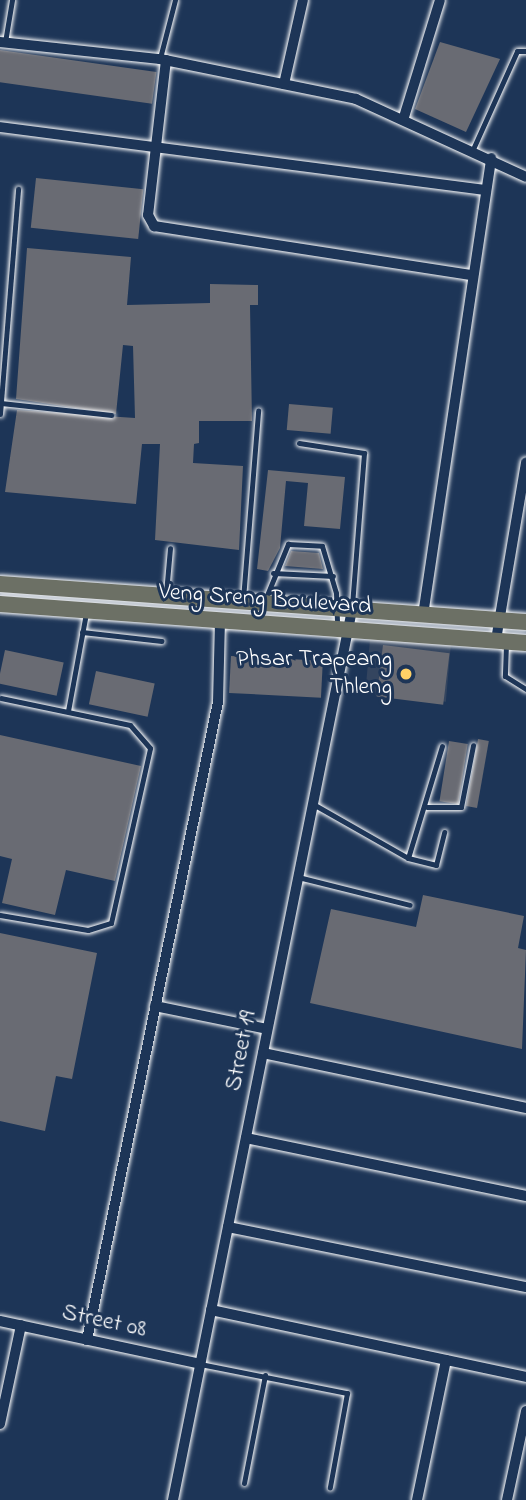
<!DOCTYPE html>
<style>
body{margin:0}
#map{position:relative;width:526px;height:1500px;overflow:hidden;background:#1d3557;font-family:"Indie Flower",sans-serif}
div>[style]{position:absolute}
.built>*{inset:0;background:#34455f;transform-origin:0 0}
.building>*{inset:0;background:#696b73;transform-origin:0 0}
.roads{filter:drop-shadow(0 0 2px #fff) drop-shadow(0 0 2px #fff)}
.lane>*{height:5px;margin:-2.5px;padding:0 2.5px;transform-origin:2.5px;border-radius:2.5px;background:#1d3557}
.street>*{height:10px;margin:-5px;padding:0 5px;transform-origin:5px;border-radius:5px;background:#1d3557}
.primary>*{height:16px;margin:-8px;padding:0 8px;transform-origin:8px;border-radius:8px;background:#6c7065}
.dots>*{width:19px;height:19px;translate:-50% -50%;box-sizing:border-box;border:4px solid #1d3557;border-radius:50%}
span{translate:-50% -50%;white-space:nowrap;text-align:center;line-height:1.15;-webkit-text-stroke:6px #1d3557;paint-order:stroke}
.street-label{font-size:24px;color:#fff}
.poi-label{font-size:24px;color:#fff}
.right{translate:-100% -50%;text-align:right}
</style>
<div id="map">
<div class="built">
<i style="left:371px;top:628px;width:81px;height:67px;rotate:5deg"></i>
</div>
<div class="building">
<i style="clip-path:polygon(440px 42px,500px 59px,466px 132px,415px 109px)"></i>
<i style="left:0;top:50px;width:158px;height:32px;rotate:8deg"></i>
<i style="left:36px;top:178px;width:108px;height:50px;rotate:6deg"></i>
<i style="clip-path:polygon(27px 248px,131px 257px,127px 305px,210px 303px,210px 284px,258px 285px,258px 305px,250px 305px,252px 421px,199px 421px,199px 443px,194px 444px,193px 463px,243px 466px,239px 550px,155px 540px,160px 444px,142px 444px,136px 504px,5px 492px,17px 410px,135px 418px,133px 346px,123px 345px,116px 414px,16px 399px)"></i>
<i style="left:289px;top:404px;width:44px;height:26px;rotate:5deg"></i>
<i style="clip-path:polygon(268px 470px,345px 477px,340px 529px,304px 526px,308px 483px,286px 481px,280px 548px,268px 571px,257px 569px)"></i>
<i style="clip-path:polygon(291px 551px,319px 553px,323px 569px,285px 566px)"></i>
<i style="left:383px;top:645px;width:67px;height:52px;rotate:7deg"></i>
<i style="left:5px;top:650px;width:60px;height:34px;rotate:12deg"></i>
<i style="left:231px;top:656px;width:92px;height:37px;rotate:3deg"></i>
<i style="left:96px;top:671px;width:60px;height:34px;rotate:12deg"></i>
<i style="clip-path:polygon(0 735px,141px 766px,115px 881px,66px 870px,55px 915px,2px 903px,12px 859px,0 856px)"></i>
<i style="left:478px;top:739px;width:11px;height:68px;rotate:10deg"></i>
<i style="left:449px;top:741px;width:19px;height:61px;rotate:9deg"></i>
<i style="clip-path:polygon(423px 895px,524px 916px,518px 948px,526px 950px,522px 1049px,310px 1003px,331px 909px,416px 927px)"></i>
<i style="clip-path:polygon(0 933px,97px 953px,72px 1079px,56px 1076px,45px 1131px,0 1121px)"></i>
</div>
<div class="roads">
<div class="lane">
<i style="left:5px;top:42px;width:43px;rotate:-80.5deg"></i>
<i style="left:160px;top:58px;width:60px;rotate:-75.5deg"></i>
<i style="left:473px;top:149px;width:107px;rotate:-65.8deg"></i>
<i style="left:517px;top:51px;width:9px"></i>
<i style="left:1px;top:403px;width:111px;rotate:6.2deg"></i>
<i style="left:0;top:414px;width:226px;rotate:-85.4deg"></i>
<i style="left:299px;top:443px;width:66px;rotate:8.7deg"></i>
<i style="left:364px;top:453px;width:153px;rotate:94.5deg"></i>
<i style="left:273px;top:573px;width:60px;rotate:2.9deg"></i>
<i style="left:166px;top:593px;width:45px;rotate:-84.9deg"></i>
<i style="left:243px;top:599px;width:189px;rotate:-85.4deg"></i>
<i style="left:265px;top:600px;width:61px;rotate:-67.7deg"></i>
<i style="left:288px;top:544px;width:34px;rotate:3deg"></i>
<i style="left:322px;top:546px;width:49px;rotate:73.4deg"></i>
<i style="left:336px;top:593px;width:34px;rotate:88deg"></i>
<i style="left:82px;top:632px;width:80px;rotate:6.5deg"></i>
<i style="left:506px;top:644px;width:32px;rotate:92deg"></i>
<i style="left:505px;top:676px;width:25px;rotate:32deg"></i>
<i style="left:68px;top:711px;width:100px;rotate:-79.6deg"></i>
<i style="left:313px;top:804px;width:109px;rotate:29.6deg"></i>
<i style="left:408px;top:858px;width:117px;rotate:-73.1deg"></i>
<i style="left:427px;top:807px;width:34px"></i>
<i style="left:461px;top:807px;width:63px;rotate:-79deg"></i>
<i style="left:408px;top:858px;width:29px;rotate:14deg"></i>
<i style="left:436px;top:865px;width:34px;rotate:-76deg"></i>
<i style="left:298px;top:877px;width:115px;rotate:14deg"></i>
<i style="left:0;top:915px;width:89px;rotate:9.7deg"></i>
<i style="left:88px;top:930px;width:24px;rotate:-17deg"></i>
<i style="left:111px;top:923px;width:179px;rotate:-77.4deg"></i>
<i style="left:150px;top:748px;width:30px;rotate:-131deg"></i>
<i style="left:130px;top:725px;width:132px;rotate:-168.2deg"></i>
<i style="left:200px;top:1364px;width:150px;rotate:11.2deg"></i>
<i style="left:347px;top:1393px;width:96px;rotate:100.3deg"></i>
<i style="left:244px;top:1483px;width:110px;rotate:-79deg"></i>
</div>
<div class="street">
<i style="left:0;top:42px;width:161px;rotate:6.1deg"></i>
<i style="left:160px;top:59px;width:200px;rotate:11.5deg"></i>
<i style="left:356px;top:99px;width:187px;rotate:24.6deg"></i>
<i style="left:166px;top:60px;width:156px;rotate:96.6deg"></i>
<i style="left:148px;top:215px;width:13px;rotate:61deg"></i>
<i style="left:154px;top:226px;width:322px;rotate:8.8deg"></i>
<i style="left:284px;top:84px;width:86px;rotate:-77.3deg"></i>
<i style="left:404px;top:117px;width:122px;rotate:-72.9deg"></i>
<i style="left:0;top:127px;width:490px;rotate:7.4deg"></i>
<i style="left:423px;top:615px;width:462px;rotate:-81.5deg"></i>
<i style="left:496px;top:640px;width:180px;rotate:-80.4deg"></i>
<i style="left:155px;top:1006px;width:114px;rotate:11.6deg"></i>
<i style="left:263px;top:1053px;width:269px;rotate:11.8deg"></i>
<i style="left:246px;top:1138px;width:286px;rotate:11.7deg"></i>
<i style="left:228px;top:1227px;width:304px;rotate:11.4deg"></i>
<i style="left:211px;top:1310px;width:322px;rotate:12deg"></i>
<i style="left:0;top:1321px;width:205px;rotate:12.1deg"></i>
<i style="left:87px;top:1340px;width:651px;rotate:-78.4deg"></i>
<i style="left:218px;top:702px;width:82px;rotate:-88.6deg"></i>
<i style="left:0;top:1424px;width:101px;rotate:-78deg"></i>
<i style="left:173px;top:1500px;width:908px;rotate:-78.63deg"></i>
<i style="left:417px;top:1500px;width:143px;rotate:-78.3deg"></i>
<i style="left:507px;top:1500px;width:91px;rotate:-77.9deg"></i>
</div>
<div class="primary">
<i style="left:0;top:584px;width:527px;rotate:4.13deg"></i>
<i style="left:0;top:604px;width:527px;rotate:4.24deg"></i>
</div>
</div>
<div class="dots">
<i style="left:406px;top:674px;background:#ffd166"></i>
</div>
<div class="street-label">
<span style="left:265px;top:600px;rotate:4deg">Veng Sreng Boulevard</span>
<span style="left:242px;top:1051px;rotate:-79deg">Street 19</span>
<span style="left:104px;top:1322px;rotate:12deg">Street 08</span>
</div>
<div class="poi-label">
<span class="right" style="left:392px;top:674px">Phsar Trapeang<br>Thleng</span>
</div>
</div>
